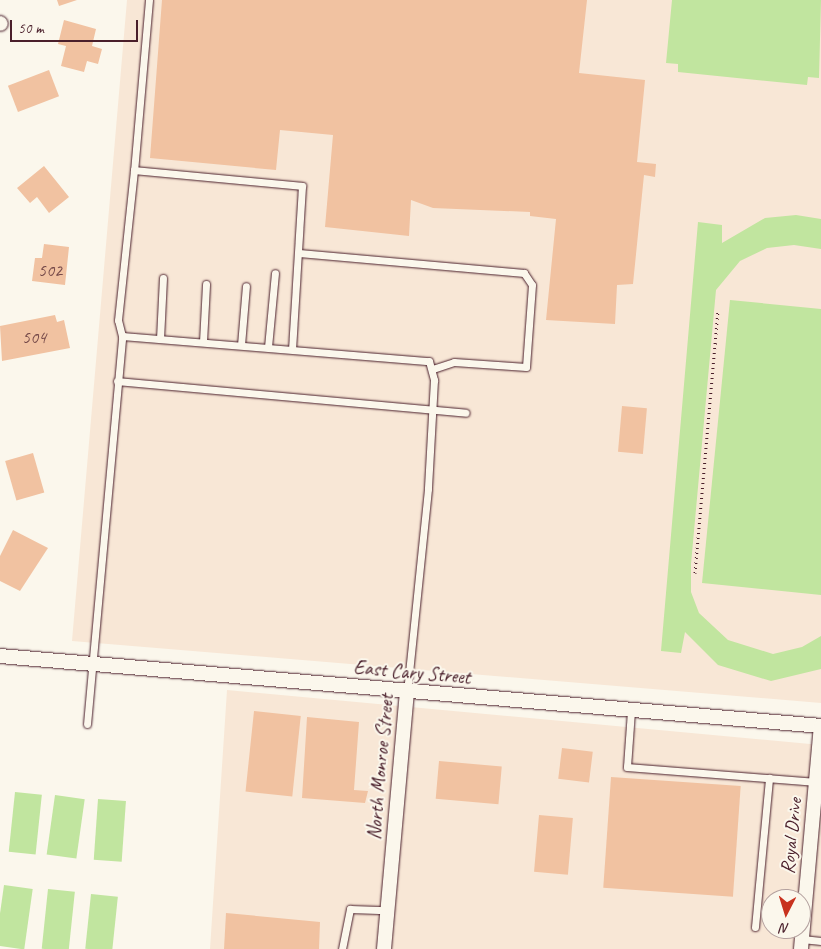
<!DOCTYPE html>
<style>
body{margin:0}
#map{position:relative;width:821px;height:949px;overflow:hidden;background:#fbf7ec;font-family:Caveat,sans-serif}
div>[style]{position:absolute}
.built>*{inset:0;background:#f8e7d6}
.green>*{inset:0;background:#c1e59f;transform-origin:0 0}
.building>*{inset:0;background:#f1c2a1;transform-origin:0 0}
.path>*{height:3px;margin-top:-1.5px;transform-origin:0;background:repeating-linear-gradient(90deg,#4a1f2b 0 1px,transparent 0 5px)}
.roads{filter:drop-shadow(0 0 1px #4a1f2b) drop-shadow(0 0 1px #4a1f2b)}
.service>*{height:7px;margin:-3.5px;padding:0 3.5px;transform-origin:3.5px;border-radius:3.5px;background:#fbf7ec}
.minor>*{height:14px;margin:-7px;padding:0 7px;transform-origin:7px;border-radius:7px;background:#fbf7ec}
span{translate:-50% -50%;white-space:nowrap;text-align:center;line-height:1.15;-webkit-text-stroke:4px #fbf7ec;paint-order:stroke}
.number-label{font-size:18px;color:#744848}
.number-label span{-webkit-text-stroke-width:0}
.street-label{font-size:20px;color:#4a1f2b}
.north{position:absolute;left:761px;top:889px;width:50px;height:50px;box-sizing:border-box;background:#fbf7ec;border:1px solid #b4a19f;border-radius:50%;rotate:185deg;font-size:14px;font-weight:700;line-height:20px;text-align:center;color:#4a1f2b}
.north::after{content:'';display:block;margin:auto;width:18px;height:22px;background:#c8321e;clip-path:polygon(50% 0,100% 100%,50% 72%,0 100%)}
.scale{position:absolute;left:10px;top:20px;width:128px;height:22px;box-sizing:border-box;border:2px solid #4a1f2b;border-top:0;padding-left:6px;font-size:15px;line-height:18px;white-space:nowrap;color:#4a1f2b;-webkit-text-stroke:4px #fbf7ec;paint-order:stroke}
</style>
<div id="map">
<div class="built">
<i style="clip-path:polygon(127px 0,821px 0,821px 703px,72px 641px)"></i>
<i style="clip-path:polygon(evenodd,227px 690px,821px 745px,821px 949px,210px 949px,227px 690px,771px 899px,801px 899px,801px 929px,771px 929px,771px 899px)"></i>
</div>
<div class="green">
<i style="clip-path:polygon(672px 0,821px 0,819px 78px,808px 77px,807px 85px,678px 72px,678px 64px,666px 63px)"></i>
<i style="clip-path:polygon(796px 215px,821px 219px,821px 249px,794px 245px,767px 248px,740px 261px,716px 290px,691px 564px,691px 592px,699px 613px,728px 640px,773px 654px,802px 647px,821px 636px,821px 669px,771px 681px,718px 665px,685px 632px,681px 653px,661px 651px,698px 222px,722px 225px,722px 243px,765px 218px)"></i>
<i style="clip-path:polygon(730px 300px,821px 309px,821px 595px,702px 583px)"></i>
<i style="left:15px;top:792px;width:27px;height:60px;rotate:6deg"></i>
<i style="left:55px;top:795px;width:30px;height:60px;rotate:8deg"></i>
<i style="left:98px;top:799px;width:28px;height:61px;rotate:4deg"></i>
<i style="left:4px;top:885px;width:29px;height:61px;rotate:8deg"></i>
<i style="left:48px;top:889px;width:27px;height:60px;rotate:6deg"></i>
<i style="left:91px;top:894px;width:27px;height:55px;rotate:6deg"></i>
</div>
<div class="building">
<i style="clip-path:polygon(57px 0,77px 0,59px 6px)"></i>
<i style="clip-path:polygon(162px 0,587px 0,579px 73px,645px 80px,637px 162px,656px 164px,655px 177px,644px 175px,633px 284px,617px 285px,615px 324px,546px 320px,556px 219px,530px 216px,530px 212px,433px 208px,411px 200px,409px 236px,325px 227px,333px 135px,280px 130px,276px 170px,150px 158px)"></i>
<i style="clip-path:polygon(64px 20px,96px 29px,92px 46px,102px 49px,98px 64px,87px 61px,84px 72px,61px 66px,66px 46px,58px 44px)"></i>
<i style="left:49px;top:70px;width:28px;height:44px;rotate:69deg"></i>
<i style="clip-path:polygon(44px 166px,69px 197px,49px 213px,37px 197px,30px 203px,17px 188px)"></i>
<i style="clip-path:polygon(44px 244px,69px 247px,65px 285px,32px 281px,35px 258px,42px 258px)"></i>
<i style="clip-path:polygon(55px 315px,57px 322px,64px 320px,70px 348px,2px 361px,0 326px)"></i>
<i style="left:622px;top:406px;width:25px;height:46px;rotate:5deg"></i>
<i style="left:33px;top:453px;width:41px;height:29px;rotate:74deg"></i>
<i style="clip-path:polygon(13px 530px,48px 548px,20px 591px,0 581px,0 556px)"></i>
<i style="left:254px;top:711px;width:47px;height:81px;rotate:6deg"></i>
<i style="clip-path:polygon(307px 717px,359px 722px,354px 790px,368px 791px,365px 803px,302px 798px)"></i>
<i style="left:562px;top:748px;width:31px;height:31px;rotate:7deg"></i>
<i style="left:439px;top:761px;width:63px;height:38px;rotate:5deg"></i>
<i style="left:611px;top:777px;width:130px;height:111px;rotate:4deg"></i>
<i style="left:539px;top:815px;width:34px;height:57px;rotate:5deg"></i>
<i style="clip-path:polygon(226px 913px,320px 922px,319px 949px,224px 949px)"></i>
</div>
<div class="path">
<i style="left:695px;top:573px;width:264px;rotate:-85deg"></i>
</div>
<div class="roads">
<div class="service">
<i style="left:149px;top:0;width:171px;rotate:95deg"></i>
<i style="left:134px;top:170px;width:169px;rotate:5.4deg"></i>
<i style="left:302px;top:186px;width:163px;rotate:93.5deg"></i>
<i style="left:299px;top:253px;width:226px;rotate:5.1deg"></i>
<i style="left:524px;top:273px;width:14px;rotate:56deg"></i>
<i style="left:532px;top:285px;width:82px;rotate:94.2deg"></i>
<i style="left:526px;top:367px;width:72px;rotate:-176deg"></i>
<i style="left:454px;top:362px;width:22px;rotate:162deg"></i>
<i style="left:122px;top:336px;width:16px;rotate:-104deg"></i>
<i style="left:118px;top:320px;width:151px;rotate:-83.9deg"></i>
<i style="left:160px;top:339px;width:61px;rotate:-87.2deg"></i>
<i style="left:203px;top:342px;width:58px;rotate:-87deg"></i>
<i style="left:241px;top:345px;width:59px;rotate:-85.2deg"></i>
<i style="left:268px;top:347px;width:74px;rotate:-84.6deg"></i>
<i style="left:117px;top:381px;width:350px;rotate:5.2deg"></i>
<i style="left:631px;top:711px;width:56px;rotate:94.1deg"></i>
<i style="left:627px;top:767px;width:190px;rotate:4.5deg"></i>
<i style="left:87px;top:724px;width:390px;rotate:-84.8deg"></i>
<i style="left:122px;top:336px;width:308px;rotate:4.7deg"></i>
<i style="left:429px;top:361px;width:20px;rotate:75deg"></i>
<i style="left:434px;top:380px;width:109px;rotate:93.2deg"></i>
<i style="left:428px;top:489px;width:203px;rotate:95.9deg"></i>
<i style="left:755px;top:927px;width:150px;rotate:-84.6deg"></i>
<i style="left:802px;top:939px;width:19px;rotate:6deg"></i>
<i style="left:342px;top:949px;width:41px;rotate:-78.7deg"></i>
<i style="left:350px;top:909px;width:36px;rotate:2deg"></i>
</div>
<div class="minor">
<i style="left:0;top:23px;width:1px;rotate:45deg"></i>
<i style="left:0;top:656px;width:824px;rotate:4.87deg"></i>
<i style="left:384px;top:949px;width:259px;rotate:-84.9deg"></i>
<i style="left:801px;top:949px;width:223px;rotate:-84.9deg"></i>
</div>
</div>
<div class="number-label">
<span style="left:50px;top:270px">502</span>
<span style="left:34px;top:337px">504</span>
</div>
<div class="street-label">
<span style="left:412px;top:672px;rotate:5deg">East Cary Street</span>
<span style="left:380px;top:767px;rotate:-85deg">North Monroe Street</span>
<span style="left:791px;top:836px;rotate:-84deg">Royal Drive</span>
</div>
<div class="north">N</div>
<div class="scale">50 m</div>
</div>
